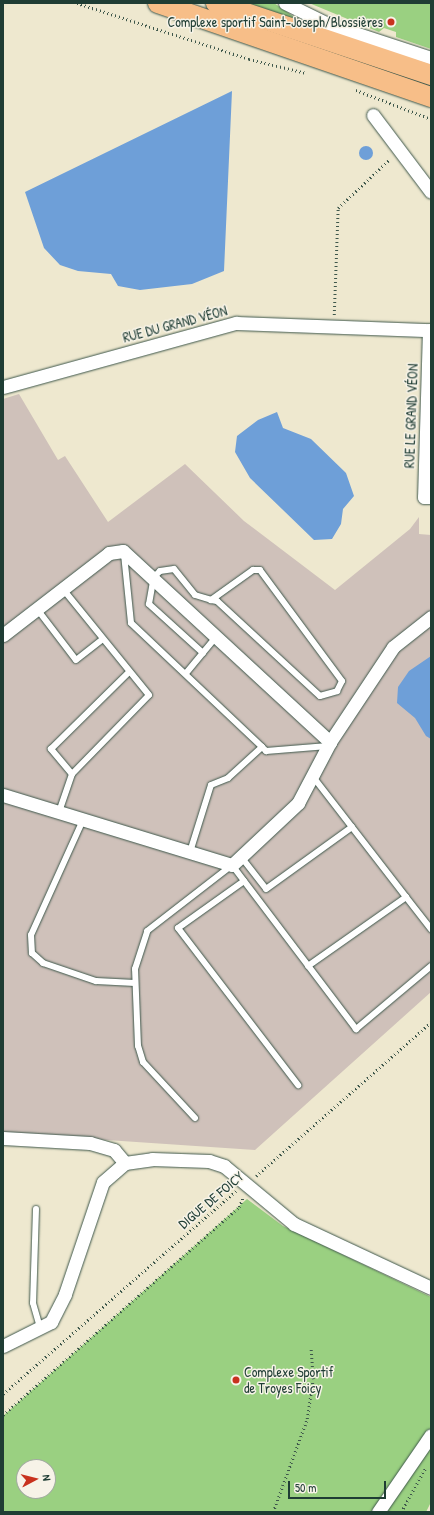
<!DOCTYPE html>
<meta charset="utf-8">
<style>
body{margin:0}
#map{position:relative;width:434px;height:1515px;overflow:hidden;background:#eee8cf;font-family:"Patrick Hand",sans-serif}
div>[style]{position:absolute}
.industrial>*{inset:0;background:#cfc1ba}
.green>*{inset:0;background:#9ad081}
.water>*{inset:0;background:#6e9fd8}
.round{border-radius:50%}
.path>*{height:2.5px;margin-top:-1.25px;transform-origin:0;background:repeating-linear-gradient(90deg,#3e574b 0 1px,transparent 0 4px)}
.roads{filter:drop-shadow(0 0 1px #3e574b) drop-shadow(0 0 1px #3e574b)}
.lane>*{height:6px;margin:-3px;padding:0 3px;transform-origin:3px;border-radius:3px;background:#fff}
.street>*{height:13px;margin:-6.5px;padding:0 6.5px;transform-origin:6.5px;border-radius:6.5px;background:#fff}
.primary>*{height:20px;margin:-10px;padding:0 10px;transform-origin:10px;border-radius:10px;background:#f7be88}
.dots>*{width:11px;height:11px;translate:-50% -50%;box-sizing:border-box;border:2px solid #f7f3e8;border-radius:50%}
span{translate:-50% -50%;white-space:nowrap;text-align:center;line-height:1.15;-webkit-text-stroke:3px #f7f3e8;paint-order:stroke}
.poi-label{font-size:14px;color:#1f3d34}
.right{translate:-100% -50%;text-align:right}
.left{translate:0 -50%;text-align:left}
.street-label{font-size:14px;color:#1f3d34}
.frame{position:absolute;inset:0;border:4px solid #1f3d34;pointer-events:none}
.north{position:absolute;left:16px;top:1459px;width:40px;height:40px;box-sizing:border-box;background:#f7f3e8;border:1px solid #a1aaa0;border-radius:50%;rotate:83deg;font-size:11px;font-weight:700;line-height:16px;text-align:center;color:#1f3d34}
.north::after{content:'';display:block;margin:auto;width:14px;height:18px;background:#c8321e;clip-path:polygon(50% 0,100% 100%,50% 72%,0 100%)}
.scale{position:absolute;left:288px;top:1481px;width:98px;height:18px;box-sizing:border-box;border:2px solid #1f3d34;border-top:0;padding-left:5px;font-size:12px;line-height:14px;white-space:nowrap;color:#1f3d34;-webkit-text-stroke:3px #f7f3e8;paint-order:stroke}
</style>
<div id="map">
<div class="industrial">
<i style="clip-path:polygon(19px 394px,58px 460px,65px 456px,108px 522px,185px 464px,244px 521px,335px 590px,410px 529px,419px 517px,419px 534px,431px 535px,431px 992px,255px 1150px,3px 1133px,3px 399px)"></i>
</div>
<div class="green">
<i style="clip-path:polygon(239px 3px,274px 3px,297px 19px,345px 36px)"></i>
<i style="clip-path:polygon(309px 3px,431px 3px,431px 49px,396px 37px,396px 32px,384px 28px,379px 32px)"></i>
<i style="clip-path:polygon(evenodd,247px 1199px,283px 1226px,431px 1297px,431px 1502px,426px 1512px,3px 1512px,3px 1416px,247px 1199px,24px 1467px,48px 1467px,48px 1491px,24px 1491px,24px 1467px)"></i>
</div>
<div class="water">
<i style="clip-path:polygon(232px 91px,224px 271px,192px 284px,140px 290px,118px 286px,111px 274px,78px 271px,60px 265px,44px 248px,25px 192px)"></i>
<i class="round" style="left:359px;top:146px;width:14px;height:14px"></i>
<i style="clip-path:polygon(277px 412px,283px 428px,311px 439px,346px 473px,354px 496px,343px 509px,341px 524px,332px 539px,314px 540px,250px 478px,235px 452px,237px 436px,258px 420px)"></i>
<i style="clip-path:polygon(431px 656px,431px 739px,426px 736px,415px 718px,397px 703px,398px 687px,409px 671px)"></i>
</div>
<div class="path">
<i style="left:77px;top:3px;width:181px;rotate:18deg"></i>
<i style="left:249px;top:59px;width:59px;rotate:13.8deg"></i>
<i style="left:356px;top:90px;width:80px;rotate:21.1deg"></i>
<i style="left:334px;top:315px;width:107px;rotate:-87.9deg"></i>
<i style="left:338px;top:208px;width:71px;rotate:-43.3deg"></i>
<i style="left:256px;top:1176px;width:233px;rotate:-41.3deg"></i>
<i style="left:3px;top:1394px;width:309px;rotate:-41.1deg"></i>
<i style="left:3px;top:1415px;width:315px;rotate:-41.4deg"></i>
<i style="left:239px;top:1207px;width:11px;rotate:-68deg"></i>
<i style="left:273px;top:1512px;width:99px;rotate:-69.9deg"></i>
<i style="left:307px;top:1419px;width:40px;rotate:-81.5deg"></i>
<i style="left:313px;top:1379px;width:30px;rotate:-94deg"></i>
<i style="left:401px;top:1512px;width:51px;rotate:-60.9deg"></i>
</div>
<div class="roads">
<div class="lane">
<i style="left:124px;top:554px;width:69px;rotate:84.2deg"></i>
<i style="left:131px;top:623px;width:180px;rotate:43.4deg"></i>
<i style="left:262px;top:747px;width:6px;rotate:45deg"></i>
<i style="left:266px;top:751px;width:62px;rotate:-4.6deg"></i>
<i style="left:37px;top:609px;width:64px;rotate:52.6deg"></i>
<i style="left:76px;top:660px;width:33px;rotate:-38deg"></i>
<i style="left:203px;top:653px;width:73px;rotate:-137.8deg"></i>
<i style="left:149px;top:604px;width:27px;rotate:-80deg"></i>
<i style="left:154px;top:577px;width:8px;rotate:-45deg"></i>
<i style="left:160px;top:571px;width:14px;rotate:-8deg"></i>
<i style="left:174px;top:569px;width:33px;rotate:51deg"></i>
<i style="left:195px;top:595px;width:17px;rotate:17deg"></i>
<i style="left:211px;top:600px;width:6px;rotate:9deg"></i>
<i style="left:217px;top:601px;width:140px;rotate:42.7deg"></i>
<i style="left:320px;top:696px;width:18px;rotate:-16deg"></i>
<i style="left:337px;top:691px;width:11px;rotate:-63deg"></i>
<i style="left:342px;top:681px;width:138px;rotate:-126.5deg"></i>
<i style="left:260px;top:570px;width:7px;rotate:180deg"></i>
<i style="left:253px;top:570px;width:52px;rotate:144.5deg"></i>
<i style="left:187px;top:672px;width:45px;rotate:-50.4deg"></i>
<i style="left:72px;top:774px;width:33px;rotate:-130deg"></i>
<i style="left:51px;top:749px;width:108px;rotate:-44.6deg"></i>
<i style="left:314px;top:778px;width:150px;rotate:52.3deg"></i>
<i style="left:59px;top:812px;width:40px;rotate:-71.1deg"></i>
<i style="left:72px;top:774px;width:110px;rotate:-45.7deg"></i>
<i style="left:149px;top:695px;width:136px;rotate:-129.1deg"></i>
<i style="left:83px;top:820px;width:126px;rotate:114.3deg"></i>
<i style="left:31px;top:935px;width:18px;rotate:87deg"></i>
<i style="left:32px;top:953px;width:15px;rotate:42deg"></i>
<i style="left:43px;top:963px;width:56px;rotate:18.8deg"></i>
<i style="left:96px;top:981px;width:39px;rotate:3deg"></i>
<i style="left:190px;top:852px;width:70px;rotate:-72.6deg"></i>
<i style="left:211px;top:785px;width:18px;rotate:-22deg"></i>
<i style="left:228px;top:778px;width:46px;rotate:-42.4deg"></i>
<i style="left:242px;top:858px;width:39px;rotate:52deg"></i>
<i style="left:266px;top:889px;width:106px;rotate:-35.8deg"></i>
<i style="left:244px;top:881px;width:81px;rotate:144.5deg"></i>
<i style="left:178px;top:928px;width:198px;rotate:52.6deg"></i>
<i style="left:308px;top:966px;width:120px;rotate:-35.1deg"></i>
<i style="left:406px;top:897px;width:41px;rotate:52deg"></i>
<i style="left:195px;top:1118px;width:76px;rotate:-132.9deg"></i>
<i style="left:143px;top:1062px;width:17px;rotate:-107deg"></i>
<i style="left:138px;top:1046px;width:77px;rotate:-92.2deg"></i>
<i style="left:135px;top:969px;width:40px;rotate:-72deg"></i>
<i style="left:147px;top:931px;width:108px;rotate:-37.8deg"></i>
<i style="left:232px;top:865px;width:206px;rotate:52.9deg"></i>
<i style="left:356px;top:1029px;width:98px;rotate:-40deg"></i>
<i style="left:36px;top:1209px;width:94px;rotate:91.8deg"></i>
<i style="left:33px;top:1303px;width:26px;rotate:74deg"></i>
</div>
<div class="street">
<i style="left:285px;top:3px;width:50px;rotate:26.1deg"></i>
<i style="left:330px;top:25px;width:106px;rotate:18.1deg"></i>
<i style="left:373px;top:115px;width:96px;rotate:53deg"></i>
<i style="left:429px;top:330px;width:167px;rotate:91.7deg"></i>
<i style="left:424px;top:497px;width:7px"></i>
<i style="left:3px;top:387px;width:242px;rotate:-15.4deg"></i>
<i style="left:236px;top:323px;width:195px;rotate:2.1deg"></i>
<i style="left:3px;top:635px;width:134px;rotate:-37.7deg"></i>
<i style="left:109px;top:553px;width:14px;rotate:-8deg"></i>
<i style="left:123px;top:551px;width:282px;rotate:42.7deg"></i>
<i style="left:3px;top:795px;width:239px;rotate:17deg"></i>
<i style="left:232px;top:865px;width:91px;rotate:-43.2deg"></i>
<i style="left:298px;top:803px;width:69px;rotate:-62.3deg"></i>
<i style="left:330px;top:742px;width:114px;rotate:-56.4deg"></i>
<i style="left:393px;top:647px;width:48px;rotate:-38.3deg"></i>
<i style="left:3px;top:1138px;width:87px;rotate:3.3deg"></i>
<i style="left:90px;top:1143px;width:25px;rotate:16deg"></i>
<i style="left:114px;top:1150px;width:17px;rotate:50deg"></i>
<i style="left:3px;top:1346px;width:54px;rotate:-26.6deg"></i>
<i style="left:51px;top:1322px;width:31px;rotate:-63deg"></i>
<i style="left:65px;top:1294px;width:118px;rotate:-71.3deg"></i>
<i style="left:103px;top:1182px;width:29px;rotate:-41deg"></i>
<i style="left:125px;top:1163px;width:27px;rotate:-8deg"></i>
<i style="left:152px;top:1159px;width:57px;rotate:2deg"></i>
<i style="left:209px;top:1161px;width:16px;rotate:18deg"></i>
<i style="left:224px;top:1166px;width:91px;rotate:39.6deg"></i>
<i style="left:294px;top:1224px;width:151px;rotate:25deg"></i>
<i style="left:378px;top:1512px;width:93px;rotate:-55.5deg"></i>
</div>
<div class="primary">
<i style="left:158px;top:3px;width:289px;rotate:19deg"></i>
<i style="left:216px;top:3px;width:227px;rotate:18.5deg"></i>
</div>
</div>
<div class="dots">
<i style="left:391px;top:22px;background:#c8321e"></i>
<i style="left:236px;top:1380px;background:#c8321e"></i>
</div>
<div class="poi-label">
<span class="right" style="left:383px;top:22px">Complexe sportif Saint-Joseph/Blossières</span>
<span class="left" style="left:244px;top:1380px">Complexe Sportif<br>de Troyes Foicy</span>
</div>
<div class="street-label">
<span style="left:175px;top:324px;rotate:-15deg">RUE DU GRAND VÉON</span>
<span style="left:411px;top:416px;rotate:-88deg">RUE LE GRAND VÉON</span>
<span style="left:211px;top:1200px;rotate:-40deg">DIGUE DE FOICY</span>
</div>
<div class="frame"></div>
<div class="north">N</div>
<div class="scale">50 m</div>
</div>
